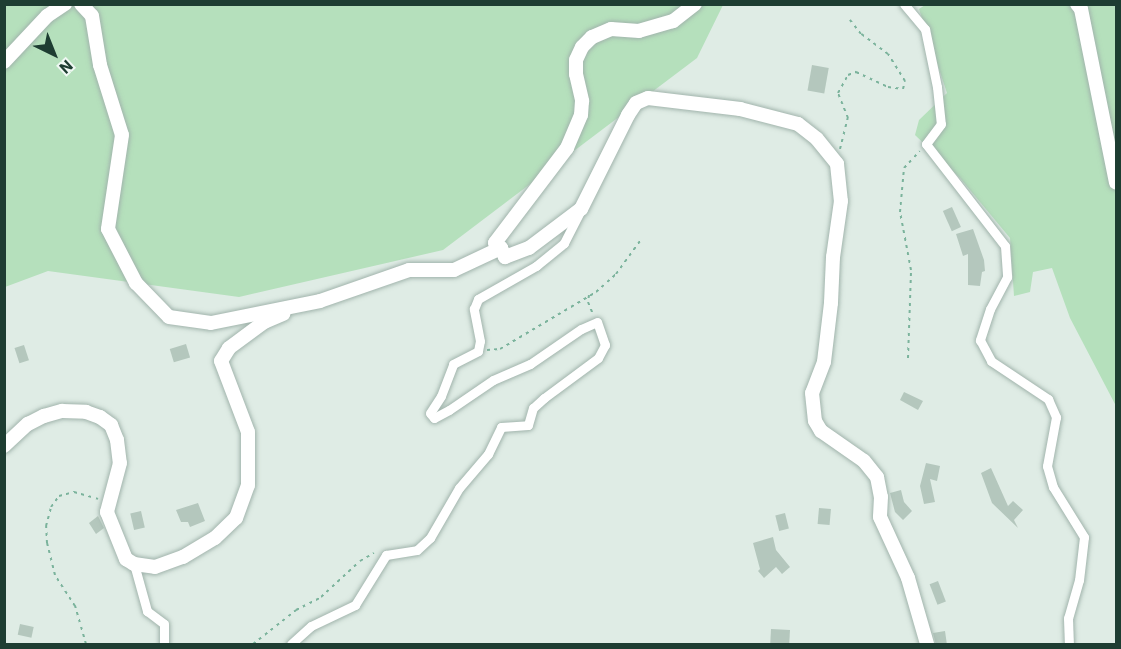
<!DOCTYPE html>
<style>
body{margin:0}
#map{position:relative;width:1121px;height:649px;overflow:hidden;background:#dfece5;font-family:"IBM Plex Sans",sans-serif}
div>[style]{position:absolute}
.green>*{inset:0;background:#b5e0bc}
.building>*{inset:0;background:#b4c7bd;transform-origin:0 0}
.path>*{height:2px;margin-top:-1px;transform-origin:0;background:repeating-linear-gradient(90deg,#7bb39c 0 3px,transparent 0 7.5px)}
.roads{filter:drop-shadow(0 0 2px #a1b4ac) drop-shadow(0 0 2px #a1b4ac)}
.street>*{height:9px;margin:-4.5px;padding:0 4.5px;transform-origin:4.5px;border-radius:4.5px;background:#fff}
.secondary>*{height:14px;margin:-7px;padding:0 7px;transform-origin:7px;border-radius:7px;background:#fff}
span{translate:-50% -50%;white-space:nowrap;text-align:center;line-height:1.15;-webkit-text-stroke:4.5px #eff8f3;paint-order:stroke}
.frame{position:absolute;inset:0;border:6px solid #1e3d32;pointer-events:none}
.north{position:absolute;left:24px;top:24px;width:60px;height:60px;-webkit-text-stroke:4px #eff8f3;paint-order:stroke;rotate:137deg;font-size:16px;font-weight:700;line-height:24px;text-align:center;color:#1e3d32}
.north::after{content:'';display:block;margin:auto;width:21px;height:27px;background:#1e3d32;clip-path:polygon(50% 0,100% 100%,50% 72%,0 100%)}
</style>
<div id="map">
<div class="green">
<i style="clip-path:polygon(5px 5px,723px 5px,697px 58px,443px 250px,239px 297px,48px 271px,5px 287px)"></i>
<i style="clip-path:polygon(925px 5px,1116px 5px,1116px 406px,1070px 318px,1052px 268px,1033px 272px,1030px 292px,1014px 296px,1010px 238px,960px 178px,915px 135px,919px 120px,947px 93px,919px 9px)"></i>
</div>
<div class="building">
<i style="left:812px;top:65px;width:17px;height:26px;rotate:10deg"></i>
<i style="left:952px;top:207px;width:22px;height:10px;rotate:66deg"></i>
<i style="clip-path:polygon(973px 229px,984px 260px,985px 271px,982px 272px,980px 286px,968px 285px,968px 254px,963px 256px,956px 234px)"></i>
<i style="left:186px;top:344px;width:14px;height:17px;rotate:73deg"></i>
<i style="left:24px;top:345px;width:16px;height:10px;rotate:72deg"></i>
<i style="clip-path:polygon(904px 392px,923px 401px,918px 410px,900px 400px)"></i>
<i style="clip-path:polygon(926px 463px,940px 466px,937px 481px,930px 479px,935px 502px,924px 504px,920px 486px)"></i>
<i style="clip-path:polygon(991px 468px,1008px 506px,1013px 501px,1023px 510px,1014px 520px,1018px 528px,992px 503px,981px 473px)"></i>
<i style="clip-path:polygon(901px 490px,904px 502px,912px 511px,903px 520px,895px 512px,890px 493px)"></i>
<i style="clip-path:polygon(198px 503px,205px 521px,190px 527px,188px 522px,181px 522px,176px 510px)"></i>
<i style="left:819px;top:508px;width:12px;height:16px;rotate:5deg"></i>
<i style="left:141px;top:511px;width:17px;height:11px;rotate:77deg"></i>
<i style="left:785px;top:513px;width:16px;height:10px;rotate:76deg"></i>
<i style="clip-path:polygon(98px 516px,104px 528px,96px 534px,89px 523px)"></i>
<i style="clip-path:polygon(773px 537px,776px 550px,790px 567px,782px 574px,776px 567px,764px 578px,758px 571px,760px 569px,753px 543px)"></i>
<i style="left:938px;top:581px;width:22px;height:9px;rotate:69deg"></i>
<i style="left:20px;top:624px;width:14px;height:11px;rotate:12deg"></i>
<i style="left:771px;top:629px;width:19px;height:16px;rotate:3deg"></i>
<i style="clip-path:polygon(945px 631px,947px 645px,936px 645px,933px 633px)"></i>
</div>
<div class="path">
<i style="left:840px;top:149px;width:32px;rotate:-76deg"></i>
<i style="left:848px;top:118px;width:27px;rotate:-112deg"></i>
<i style="left:838px;top:93px;width:21px;rotate:-61deg"></i>
<i style="left:848px;top:75px;width:9px;rotate:-21deg"></i>
<i style="left:856px;top:72px;width:35px;rotate:25deg"></i>
<i style="left:888px;top:87px;width:15px;rotate:8deg"></i>
<i style="left:903px;top:89px;width:8px;rotate:-76deg"></i>
<i style="left:905px;top:81px;width:32px;rotate:-122deg"></i>
<i style="left:888px;top:54px;width:34px;rotate:-143deg"></i>
<i style="left:861px;top:34px;width:18px;rotate:-128deg"></i>
<i style="left:589px;top:295px;width:7px;rotate:98deg"></i>
<i style="left:588px;top:302px;width:11px;rotate:68deg"></i>
<i style="left:487px;top:350px;width:13px;rotate:-4deg"></i>
<i style="left:500px;top:349px;width:112px;rotate:-30.7deg"></i>
<i style="left:596px;top:292px;width:27px;rotate:-42deg"></i>
<i style="left:616px;top:274px;width:41px;rotate:-54deg"></i>
<i style="left:908px;top:358px;width:88px;rotate:-88deg"></i>
<i style="left:911px;top:270px;width:59px;rotate:-100.7deg"></i>
<i style="left:900px;top:212px;width:44px;rotate:-84.8deg"></i>
<i style="left:904px;top:168px;width:23px;rotate:-47deg"></i>
<i style="left:86px;top:644px;width:40px;rotate:-106deg"></i>
<i style="left:75px;top:606px;width:37px;rotate:-123deg"></i>
<i style="left:55px;top:575px;width:33px;rotate:-104deg"></i>
<i style="left:47px;top:543px;width:17px;rotate:-93deg"></i>
<i style="left:46px;top:526px;width:20px;rotate:-75deg"></i>
<i style="left:51px;top:507px;width:14px;rotate:-54deg"></i>
<i style="left:59px;top:496px;width:16px;rotate:-15deg"></i>
<i style="left:74px;top:492px;width:25px;rotate:16deg"></i>
<i style="left:253px;top:644px;width:55px;rotate:-38.3deg"></i>
<i style="left:296px;top:610px;width:28px;rotate:-27deg"></i>
<i style="left:321px;top:597px;width:53px;rotate:-42.7deg"></i>
<i style="left:360px;top:561px;width:16px;rotate:-30deg"></i>
</div>
<div class="roads">
<div class="street">
<i style="left:904px;top:4px;width:33px;rotate:50deg"></i>
<i style="left:925px;top:29px;width:59px;rotate:78.3deg"></i>
<i style="left:937px;top:87px;width:37px;rotate:84deg"></i>
<i style="left:941px;top:124px;width:25px;rotate:127deg"></i>
<i style="left:926px;top:144px;width:129px;rotate:52.2deg"></i>
<i style="left:1005px;top:246px;width:31px;rotate:86deg"></i>
<i style="left:1007px;top:277px;width:36px;rotate:118deg"></i>
<i style="left:990px;top:309px;width:33px;rotate:108deg"></i>
<i style="left:980px;top:340px;width:24px;rotate:62deg"></i>
<i style="left:991px;top:361px;width:69px;rotate:33.7deg"></i>
<i style="left:1048px;top:399px;width:20px;rotate:66deg"></i>
<i style="left:1056px;top:417px;width:50px;rotate:100.4deg"></i>
<i style="left:1047px;top:466px;width:22px;rotate:74deg"></i>
<i style="left:1053px;top:487px;width:59px;rotate:58.2deg"></i>
<i style="left:1084px;top:537px;width:43px;rotate:96.6deg"></i>
<i style="left:1079px;top:580px;width:40px;rotate:106deg"></i>
<i style="left:1068px;top:618px;width:26px;rotate:88deg"></i>
<i style="left:134px;top:564px;width:49px;rotate:74.5deg"></i>
<i style="left:147px;top:611px;width:21px;rotate:37deg"></i>
<i style="left:164px;top:624px;width:20px;rotate:90deg"></i>
<i style="left:291px;top:644px;width:27px;rotate:-42deg"></i>
<i style="left:311px;top:626px;width:49px;rotate:-25.5deg"></i>
<i style="left:355px;top:605px;width:59px;rotate:-58.2deg"></i>
<i style="left:386px;top:555px;width:31px;rotate:-9deg"></i>
<i style="left:417px;top:550px;width:18px;rotate:-43deg"></i>
<i style="left:430px;top:538px;width:58px;rotate:-59.9deg"></i>
<i style="left:459px;top:488px;width:45px;rotate:-49.5deg"></i>
<i style="left:488px;top:454px;width:30px;rotate:-64deg"></i>
<i style="left:501px;top:427px;width:27px;rotate:-4deg"></i>
<i style="left:528px;top:425px;width:18px;rotate:-74deg"></i>
<i style="left:533px;top:408px;width:15px;rotate:-42deg"></i>
<i style="left:544px;top:398px;width:67px;rotate:-36.5deg"></i>
<i style="left:598px;top:358px;width:15px;rotate:-62deg"></i>
<i style="left:605px;top:345px;width:24px;rotate:-109deg"></i>
<i style="left:597px;top:322px;width:17px;rotate:156deg"></i>
<i style="left:581px;top:329px;width:62px;rotate:145.5deg"></i>
<i style="left:530px;top:364px;width:40px;rotate:156.6deg"></i>
<i style="left:493px;top:380px;width:53px;rotate:145.7deg"></i>
<i style="left:449px;top:410px;width:17px;rotate:152deg"></i>
<i style="left:434px;top:418px;width:6px;rotate:-129deg"></i>
<i style="left:430px;top:413px;width:20px;rotate:-57deg"></i>
<i style="left:441px;top:396px;width:34px;rotate:-69deg"></i>
<i style="left:453px;top:364px;width:28px;rotate:-27deg"></i>
<i style="left:478px;top:351px;width:10px;rotate:-79deg"></i>
<i style="left:480px;top:341px;width:33px;rotate:-101deg"></i>
<i style="left:474px;top:309px;width:11px;rotate:-68deg"></i>
<i style="left:478px;top:299px;width:67px;rotate:-29.6deg"></i>
<i style="left:536px;top:266px;width:36px;rotate:-39deg"></i>
<i style="left:564px;top:243px;width:34px;rotate:-63deg"></i>
</div>
<div class="secondary">
<i style="left:81px;top:4px;width:16px;rotate:47deg"></i>
<i style="left:92px;top:16px;width:50px;rotate:80.7deg"></i>
<i style="left:100px;top:65px;width:73px;rotate:72.6deg"></i>
<i style="left:122px;top:135px;width:95px;rotate:98.5deg"></i>
<i style="left:108px;top:229px;width:61px;rotate:62.6deg"></i>
<i style="left:136px;top:283px;width:47px;rotate:45.9deg"></i>
<i style="left:169px;top:317px;width:42px;rotate:8.1deg"></i>
<i style="left:211px;top:323px;width:111px;rotate:-11.4deg"></i>
<i style="left:320px;top:301px;width:94px;rotate:-19.2deg"></i>
<i style="left:409px;top:270px;width:45px"></i>
<i style="left:454px;top:270px;width:52px;rotate:-25.1deg"></i>
<i style="left:695px;top:4px;width:28px;rotate:142deg"></i>
<i style="left:673px;top:21px;width:35px;rotate:164deg"></i>
<i style="left:639px;top:31px;width:28px;rotate:-176deg"></i>
<i style="left:611px;top:29px;width:21px;rotate:157deg"></i>
<i style="left:592px;top:37px;width:14px;rotate:135deg"></i>
<i style="left:582px;top:47px;width:14px;rotate:115deg"></i>
<i style="left:576px;top:60px;width:14px;rotate:90deg"></i>
<i style="left:576px;top:74px;width:28px;rotate:77deg"></i>
<i style="left:582px;top:101px;width:14px;rotate:94deg"></i>
<i style="left:581px;top:115px;width:36px;rotate:113deg"></i>
<i style="left:567px;top:148px;width:119px;rotate:127.2deg"></i>
<i style="left:495px;top:243px;width:8px;rotate:40deg"></i>
<i style="left:501px;top:248px;width:10px;rotate:66deg"></i>
<i style="left:505px;top:257px;width:26px;rotate:-21deg"></i>
<i style="left:529px;top:248px;width:65px;rotate:-36.9deg"></i>
<i style="left:581px;top:209px;width:105px;rotate:-63.4deg"></i>
<i style="left:628px;top:115px;width:14px;rotate:-56deg"></i>
<i style="left:636px;top:103px;width:13px;rotate:-23deg"></i>
<i style="left:648px;top:98px;width:93px;rotate:6.8deg"></i>
<i style="left:740px;top:109px;width:60px;rotate:14.5deg"></i>
<i style="left:798px;top:124px;width:24px;rotate:38deg"></i>
<i style="left:817px;top:139px;width:32px;rotate:51deg"></i>
<i style="left:837px;top:164px;width:37px;rotate:84deg"></i>
<i style="left:841px;top:201px;width:57px;rotate:98.1deg"></i>
<i style="left:833px;top:257px;width:46px;rotate:92.5deg"></i>
<i style="left:831px;top:303px;width:59px;rotate:96.8deg"></i>
<i style="left:824px;top:362px;width:33px;rotate:111deg"></i>
<i style="left:812px;top:393px;width:28px;rotate:84deg"></i>
<i style="left:815px;top:421px;width:12px;rotate:59deg"></i>
<i style="left:821px;top:431px;width:52px;rotate:34.9deg"></i>
<i style="left:864px;top:461px;width:21px;rotate:51deg"></i>
<i style="left:877px;top:477px;width:20px;rotate:79deg"></i>
<i style="left:881px;top:497px;width:20px;rotate:93deg"></i>
<i style="left:880px;top:517px;width:67px;rotate:65.3deg"></i>
<i style="left:908px;top:578px;width:69px;rotate:73.9deg"></i>
<i style="left:1077px;top:4px;width:6px;rotate:51deg"></i>
<i style="left:1081px;top:9px;width:177px;rotate:78.6deg"></i>
<i style="left:4px;top:62px;width:63px;rotate:-46.9deg"></i>
<i style="left:47px;top:16px;width:22px;rotate:-34deg"></i>
<i style="left:4px;top:446px;width:33px;rotate:-43deg"></i>
<i style="left:28px;top:424px;width:18px;rotate:-27deg"></i>
<i style="left:44px;top:416px;width:19px;rotate:-16deg"></i>
<i style="left:62px;top:411px;width:24px;rotate:2deg"></i>
<i style="left:86px;top:412px;width:15px;rotate:20deg"></i>
<i style="left:100px;top:417px;width:14px;rotate:36deg"></i>
<i style="left:111px;top:425px;width:16px;rotate:68deg"></i>
<i style="left:117px;top:440px;width:23px;rotate:83deg"></i>
<i style="left:120px;top:463px;width:51px;rotate:104.9deg"></i>
<i style="left:107px;top:512px;width:51px;rotate:68deg"></i>
<i style="left:126px;top:559px;width:9px;rotate:32deg"></i>
<i style="left:134px;top:564px;width:21px;rotate:8deg"></i>
<i style="left:155px;top:567px;width:30px;rotate:-20deg"></i>
<i style="left:183px;top:557px;width:37px;rotate:-31deg"></i>
<i style="left:215px;top:538px;width:29px;rotate:-44deg"></i>
<i style="left:236px;top:518px;width:35px;rotate:-70deg"></i>
<i style="left:248px;top:485px;width:53px;rotate:-90deg"></i>
<i style="left:248px;top:432px;width:76px;rotate:-110.8deg"></i>
<i style="left:221px;top:361px;width:15px;rotate:-58deg"></i>
<i style="left:229px;top:348px;width:44px;rotate:-36.6deg"></i>
<i style="left:264px;top:322px;width:21px;rotate:-23deg"></i>
</div>
</div>
<div class="frame"></div>
<div class="north">N</div>
</div>
